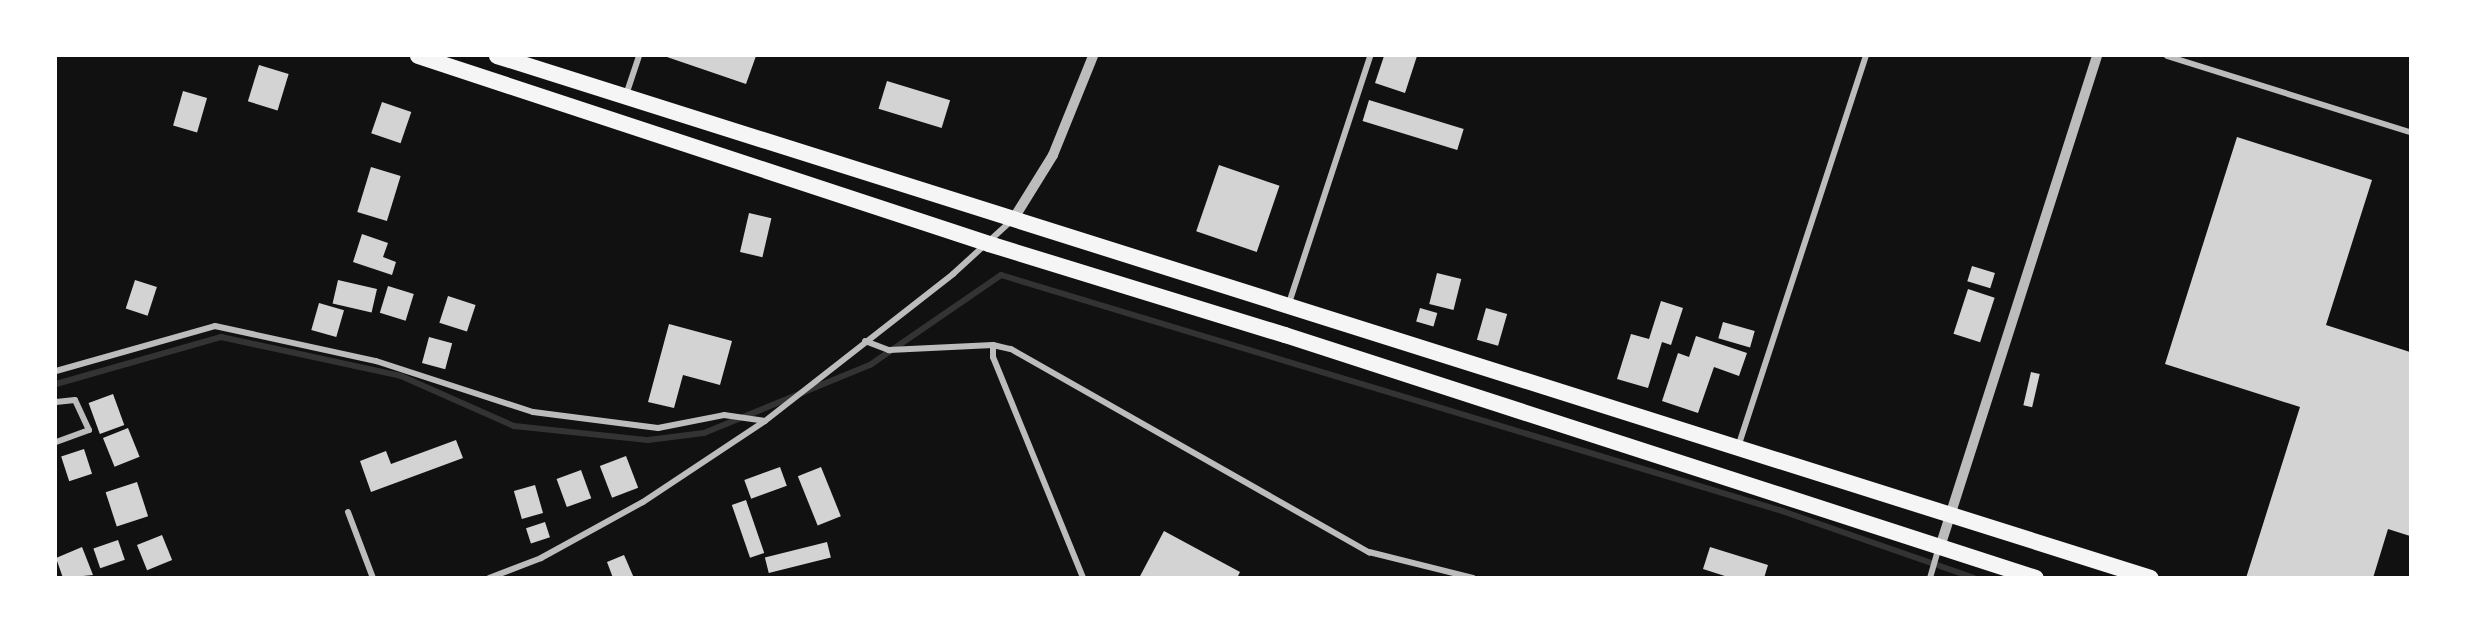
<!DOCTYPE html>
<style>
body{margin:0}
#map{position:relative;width:2466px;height:633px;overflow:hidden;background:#111;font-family:"Fira Sans Condensed",sans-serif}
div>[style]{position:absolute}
.stream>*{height:6px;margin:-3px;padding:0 3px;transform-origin:3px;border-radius:3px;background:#333}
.building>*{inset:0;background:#d3d3d3;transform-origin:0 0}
.minor>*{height:6px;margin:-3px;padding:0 3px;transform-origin:3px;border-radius:3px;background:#bcbcbc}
.tertiary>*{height:10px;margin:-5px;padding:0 5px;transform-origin:5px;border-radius:5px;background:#bcbcbc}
.trunk>*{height:16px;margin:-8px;padding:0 8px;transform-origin:8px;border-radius:8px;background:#f5f5f5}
span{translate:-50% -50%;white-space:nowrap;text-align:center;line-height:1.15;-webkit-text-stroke:4.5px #fff;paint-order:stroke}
.frame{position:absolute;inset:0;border:57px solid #fff;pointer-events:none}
</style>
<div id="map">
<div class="stream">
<i style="left:56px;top:384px;width:172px;rotate:-15.9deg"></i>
<i style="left:221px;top:337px;width:184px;rotate:12.2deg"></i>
<i style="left:401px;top:376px;width:124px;rotate:23.9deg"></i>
<i style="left:514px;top:426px;width:135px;rotate:6deg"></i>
<i style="left:648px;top:440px;width:56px;rotate:-7.1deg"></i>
<i style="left:704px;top:433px;width:179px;rotate:-22.3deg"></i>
<i style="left:870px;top:365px;width:159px;rotate:-34.5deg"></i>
<i style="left:1001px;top:275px;width:816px;rotate:16.81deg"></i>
<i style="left:1782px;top:511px;width:203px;rotate:19.2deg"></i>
</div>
<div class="building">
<i style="clip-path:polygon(664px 56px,756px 56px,746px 84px)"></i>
<i style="clip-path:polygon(1384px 56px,1417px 56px,1405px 93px,1375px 83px)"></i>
<i style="left:259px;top:65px;width:31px;height:38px;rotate:17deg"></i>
<i style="left:887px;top:81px;width:66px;height:29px;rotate:17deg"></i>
<i style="left:183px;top:91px;width:25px;height:36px;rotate:16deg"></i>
<i style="left:1369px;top:100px;width:99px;height:22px;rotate:17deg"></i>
<i style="left:382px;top:102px;width:31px;height:33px;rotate:19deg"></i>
<i style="clip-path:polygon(2237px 137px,2372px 180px,2326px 325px,2410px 352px,2410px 536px,2388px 529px,2373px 578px,2246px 578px,2300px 407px,2165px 364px)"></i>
<i style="left:1219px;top:165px;width:64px;height:70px;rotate:19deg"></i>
<i style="left:371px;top:167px;width:31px;height:47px;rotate:17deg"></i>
<i style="left:749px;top:213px;width:23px;height:40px;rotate:13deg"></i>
<i style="clip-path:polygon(362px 234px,388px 243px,383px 257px,396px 262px,392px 275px,353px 262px)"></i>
<i style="left:1972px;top:266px;width:24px;height:16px;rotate:17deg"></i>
<i style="left:1437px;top:273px;width:25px;height:32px;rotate:14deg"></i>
<i style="left:135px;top:280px;width:23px;height:30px;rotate:18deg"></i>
<i style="left:338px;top:280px;width:40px;height:24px;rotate:13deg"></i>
<i style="left:388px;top:286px;width:27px;height:28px;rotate:17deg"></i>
<i style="left:1968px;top:289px;width:28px;height:47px;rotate:18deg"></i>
<i style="left:448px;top:296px;width:29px;height:28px;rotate:18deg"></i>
<i style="clip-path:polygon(1661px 301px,1683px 308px,1671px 345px,1662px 342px,1648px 388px,1617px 379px,1631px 334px,1649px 339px)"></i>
<i style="left:319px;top:303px;width:26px;height:28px;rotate:16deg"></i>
<i style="left:1420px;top:308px;width:18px;height:14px;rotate:16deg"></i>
<i style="left:1486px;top:308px;width:22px;height:33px;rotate:16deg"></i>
<i style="left:1723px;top:322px;width:33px;height:17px;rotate:16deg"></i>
<i style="clip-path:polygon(669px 324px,732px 341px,720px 385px,683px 375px,674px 408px,648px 402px)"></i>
<i style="clip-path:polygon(1696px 336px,1747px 353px,1739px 376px,1714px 367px,1698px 413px,1662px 401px,1678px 353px,1689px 357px)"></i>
<i style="left:429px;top:337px;width:24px;height:27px;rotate:15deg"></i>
<i style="left:2031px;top:372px;width:9px;height:34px;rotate:13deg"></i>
<i style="left:113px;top:394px;width:33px;height:26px;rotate:70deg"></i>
<i style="left:128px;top:428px;width:31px;height:27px;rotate:68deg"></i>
<i style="clip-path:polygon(456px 440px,463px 458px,371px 492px,360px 461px,386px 451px,391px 464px)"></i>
<i style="left:84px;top:449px;width:26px;height:24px;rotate:72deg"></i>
<i style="left:626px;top:456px;width:34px;height:28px;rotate:69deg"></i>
<i style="left:780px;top:467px;width:20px;height:38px;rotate:70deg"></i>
<i style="left:821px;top:467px;width:53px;height:25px;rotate:68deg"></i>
<i style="left:581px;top:470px;width:30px;height:26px;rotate:70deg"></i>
<i style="left:137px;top:482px;width:36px;height:33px;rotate:72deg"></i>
<i style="left:535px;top:485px;width:29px;height:22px;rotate:74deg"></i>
<i style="left:746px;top:500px;width:56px;height:15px;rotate:71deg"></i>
<i style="left:545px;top:522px;width:16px;height:20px;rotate:72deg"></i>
<i style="clip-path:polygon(1164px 531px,1240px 572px,1237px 578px,1139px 578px)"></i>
<i style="left:162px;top:535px;width:27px;height:27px;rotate:68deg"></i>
<i style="left:118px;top:540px;width:21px;height:26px;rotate:71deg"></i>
<i style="left:827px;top:542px;width:16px;height:64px;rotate:76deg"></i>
<i style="clip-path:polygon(82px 547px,93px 575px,63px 578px,56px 558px)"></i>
<i style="clip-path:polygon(1710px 547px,1768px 565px,1764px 578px,1731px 578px,1703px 569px)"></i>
<i style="clip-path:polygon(624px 555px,634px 578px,613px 578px,607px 562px)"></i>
</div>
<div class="minor">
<i style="left:2167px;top:56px;width:255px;rotate:17.4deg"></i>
<i style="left:626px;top:95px;width:41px;rotate:-71.6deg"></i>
<i style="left:1289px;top:303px;width:260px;rotate:-71.8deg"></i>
<i style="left:865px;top:341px;width:26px;rotate:21deg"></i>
<i style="left:889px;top:350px;width:104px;rotate:-2.8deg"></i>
<i style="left:993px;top:345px;width:18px;rotate:13deg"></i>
<i style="left:1011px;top:349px;width:412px;rotate:29.6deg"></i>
<i style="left:1369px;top:552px;width:107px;rotate:14deg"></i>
<i style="left:993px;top:345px;width:12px;rotate:90deg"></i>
<i style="left:993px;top:357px;width:239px;rotate:67.8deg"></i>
<i style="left:56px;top:371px;width:165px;rotate:-15.8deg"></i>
<i style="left:215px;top:326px;width:165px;rotate:12.3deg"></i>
<i style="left:376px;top:361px;width:165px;rotate:18deg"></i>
<i style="left:533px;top:412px;width:126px;rotate:7.3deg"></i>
<i style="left:658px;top:428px;width:67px;rotate:-11.1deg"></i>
<i style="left:724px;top:415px;width:41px;rotate:8.3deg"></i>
<i style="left:56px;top:402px;width:19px;rotate:-6deg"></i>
<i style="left:75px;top:400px;width:33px;rotate:65deg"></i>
<i style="left:89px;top:430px;width:35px;rotate:160deg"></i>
<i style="left:1738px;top:447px;width:411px;rotate:-71.9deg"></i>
<i style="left:348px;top:512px;width:71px;rotate:69.3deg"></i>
<i style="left:489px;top:578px;width:56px;rotate:-21deg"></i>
<i style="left:541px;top:558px;width:116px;rotate:-28.8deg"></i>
<i style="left:643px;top:502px;width:146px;rotate:-33.6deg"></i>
<i style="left:765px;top:421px;width:239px;rotate:-38deg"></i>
<i style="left:953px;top:274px;width:79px;rotate:-42.4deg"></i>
<i style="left:1930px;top:578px;width:32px;rotate:-74deg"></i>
</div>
<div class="tertiary">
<i style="left:1014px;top:218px;width:74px;rotate:-58.2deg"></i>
<i style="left:1053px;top:155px;width:107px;rotate:-68deg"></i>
<i style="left:1940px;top:547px;width:515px;rotate:-72.27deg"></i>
</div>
<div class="trunk">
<i style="left:418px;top:56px;width:601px;rotate:18.22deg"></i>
<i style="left:989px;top:244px;width:310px;rotate:17.1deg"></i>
<i style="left:1285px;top:335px;width:789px;rotate:17.93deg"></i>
<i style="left:497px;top:56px;width:1734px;rotate:17.52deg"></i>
</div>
<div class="frame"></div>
</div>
